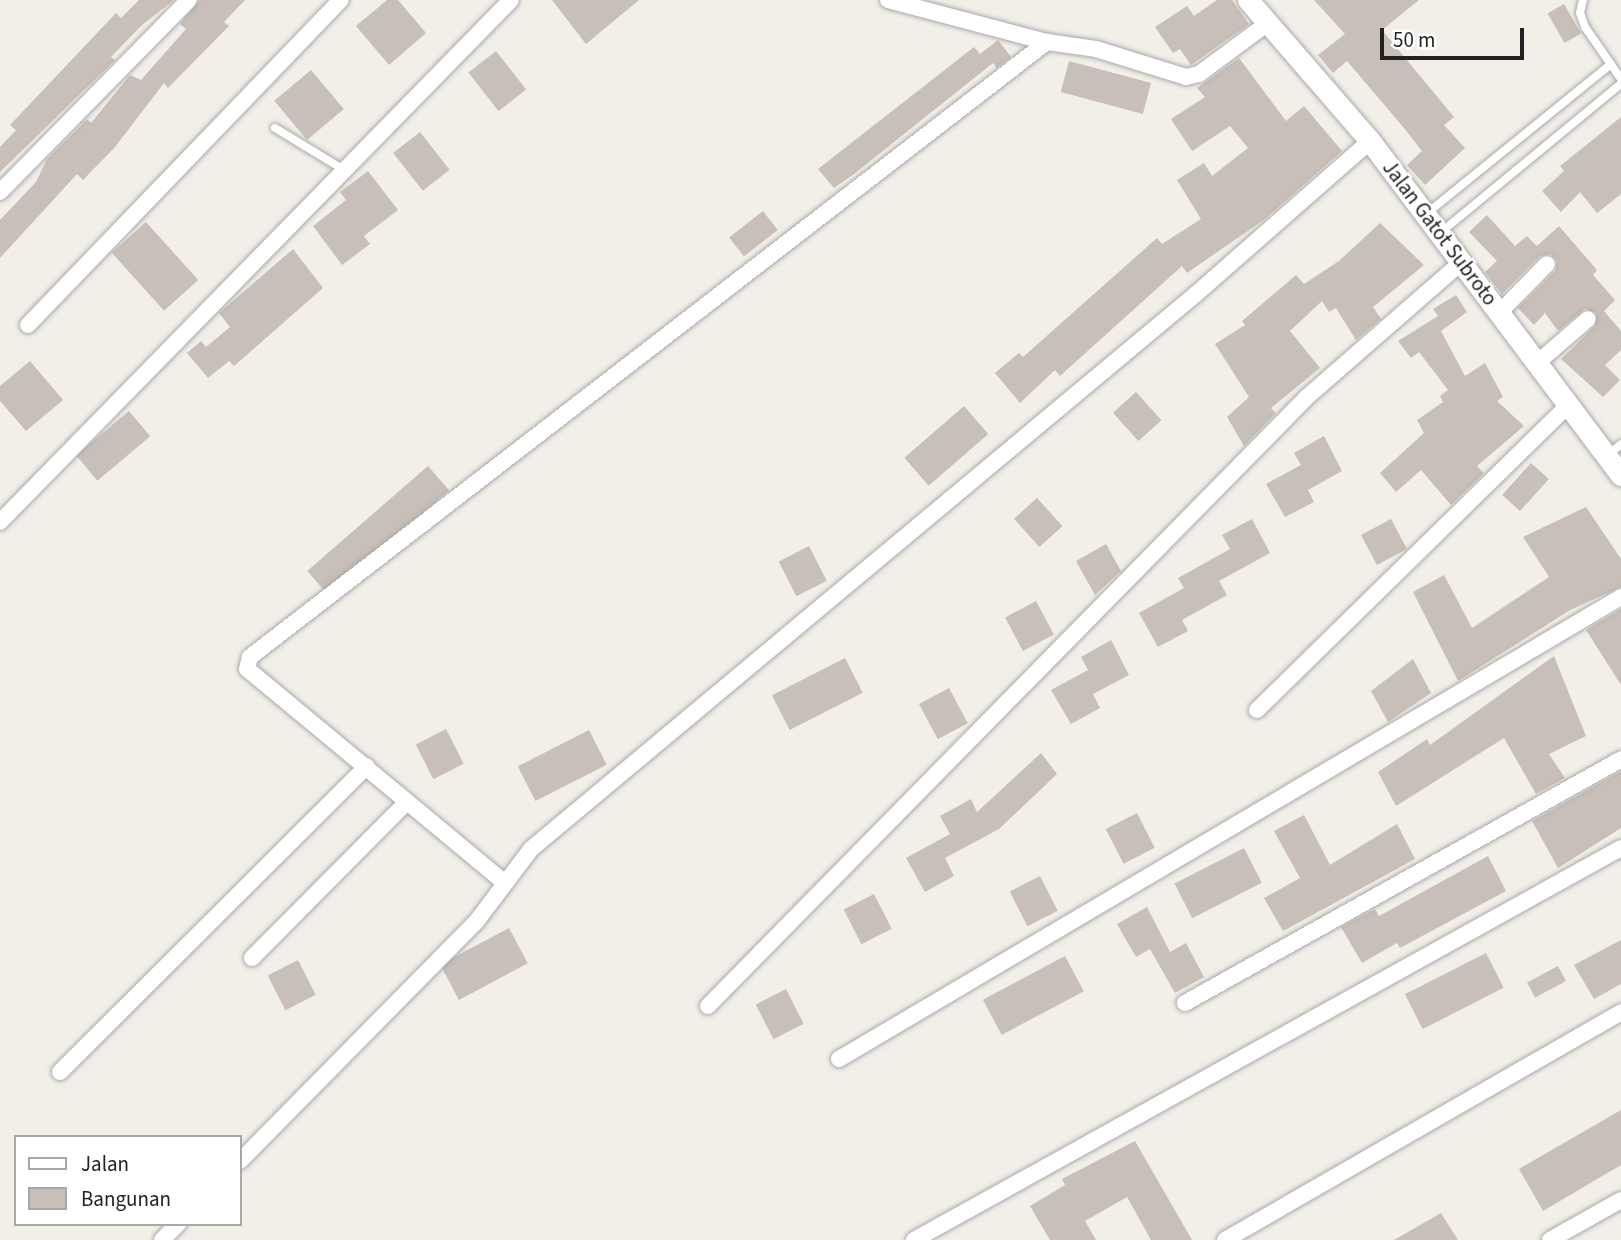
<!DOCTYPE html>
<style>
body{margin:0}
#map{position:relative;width:1621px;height:1240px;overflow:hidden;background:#f2efe9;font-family:"Source Sans 3",sans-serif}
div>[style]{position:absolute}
.building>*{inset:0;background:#c7bfb8;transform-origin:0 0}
.roads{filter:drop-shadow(0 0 2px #a9a9a9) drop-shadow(0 0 2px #a9a9a9)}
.service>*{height:8px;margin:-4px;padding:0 4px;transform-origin:4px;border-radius:4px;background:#fff}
.minor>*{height:16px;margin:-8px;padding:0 8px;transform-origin:8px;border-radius:8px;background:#fff}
.tertiary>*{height:21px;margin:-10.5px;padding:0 10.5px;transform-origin:10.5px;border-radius:10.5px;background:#fff}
span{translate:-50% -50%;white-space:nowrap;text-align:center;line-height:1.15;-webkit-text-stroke:5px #fff;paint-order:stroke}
.street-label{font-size:21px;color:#222}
.legend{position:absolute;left:14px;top:1135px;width:228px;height:91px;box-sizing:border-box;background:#fff;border:2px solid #a7a7a7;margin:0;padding:9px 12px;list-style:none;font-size:21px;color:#222}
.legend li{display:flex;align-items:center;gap:14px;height:35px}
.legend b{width:35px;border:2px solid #a7a7a7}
.scale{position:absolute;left:1380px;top:28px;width:144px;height:32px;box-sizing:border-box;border:4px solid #222;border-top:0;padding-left:9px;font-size:21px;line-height:24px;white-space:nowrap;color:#222;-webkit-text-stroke:5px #fff;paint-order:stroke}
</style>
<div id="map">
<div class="building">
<i style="clip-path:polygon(139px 0,174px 0,142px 25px,111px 57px,115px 60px,0 172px,0 147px,16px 130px,10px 125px,116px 13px,121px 18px)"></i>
<i style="clip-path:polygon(199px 0,245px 0,224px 22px,229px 26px,168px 88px,164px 83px,115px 147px,83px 180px,77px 174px,0 258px,0 220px,36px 182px,47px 159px,87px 119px,91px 123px,130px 75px,141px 80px,186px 29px,180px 24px)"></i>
<i style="clip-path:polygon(387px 0,398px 0,426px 33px,389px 65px,356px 26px)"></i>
<i style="clip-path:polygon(552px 0,639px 0,586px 44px)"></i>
<i style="clip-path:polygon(1217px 0,1232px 0,1249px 24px,1191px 65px,1180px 49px,1173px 53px,1155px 27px,1187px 6px,1194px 16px)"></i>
<i style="clip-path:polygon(1314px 0,1419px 0,1382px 30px,1454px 117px,1444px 125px,1465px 148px,1425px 185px,1407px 165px,1422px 151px,1404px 128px,1347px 61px,1333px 73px,1318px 55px,1345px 34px)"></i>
<i style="left:1564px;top:4px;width:34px;height:19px;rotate:60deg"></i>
<i style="clip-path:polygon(998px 40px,1011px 57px,997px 68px,993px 63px,854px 174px,834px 188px,818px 169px,974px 47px,980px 54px)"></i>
<i style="left:496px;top:51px;width:49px;height:35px;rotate:52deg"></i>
<i style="clip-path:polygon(1239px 58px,1286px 121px,1304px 106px,1342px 151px,1265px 219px,1187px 273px,1182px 266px,1060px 376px,1055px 370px,1020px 403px,995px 373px,1019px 353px,1023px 357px,1157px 238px,1162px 244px,1201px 219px,1177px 180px,1204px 163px,1212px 176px,1248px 148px,1230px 126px,1192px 151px,1171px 119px,1205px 97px,1197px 88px)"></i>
<i style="left:1069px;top:61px;width:85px;height:32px;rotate:15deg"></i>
<i style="left:311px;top:70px;width:51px;height:48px;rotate:50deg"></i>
<i style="clip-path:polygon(1621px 117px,1621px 194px,1597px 213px,1580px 192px,1561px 212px,1542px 191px,1564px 171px,1560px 166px)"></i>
<i style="left:420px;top:132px;width:48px;height:34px;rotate:52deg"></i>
<i style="clip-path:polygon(368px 171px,398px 210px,364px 236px,370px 244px,342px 265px,313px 226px,346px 200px,340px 192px)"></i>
<i style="left:763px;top:211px;width:24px;height:43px;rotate:52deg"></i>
<i style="clip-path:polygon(1487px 215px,1515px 246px,1527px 236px,1537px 246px,1559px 226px,1597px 270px,1593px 275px,1615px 300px,1604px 311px,1621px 331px,1621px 350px,1605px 365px,1620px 380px,1603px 397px,1561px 359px,1595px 326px,1596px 313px,1585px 309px,1558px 331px,1545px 313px,1534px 325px,1518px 308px,1555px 271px,1557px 261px,1550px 254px,1540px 256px,1502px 294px,1485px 272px,1497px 261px,1469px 232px)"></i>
<i style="left:146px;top:222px;width:78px;height:46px;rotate:48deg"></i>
<i style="clip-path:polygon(1380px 223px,1424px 265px,1373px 307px,1381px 319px,1356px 340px,1336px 308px,1329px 312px,1322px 301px,1290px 331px,1320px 368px,1271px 408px,1276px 413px,1244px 446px,1227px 417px,1249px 397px,1215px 344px,1245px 325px,1242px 321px,1296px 275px,1304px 284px,1339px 261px)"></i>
<i style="clip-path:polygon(293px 249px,323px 288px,234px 366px,229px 361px,208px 378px,187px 353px,201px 341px,206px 347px,230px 327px,219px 313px)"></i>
<i style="clip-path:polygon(1456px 295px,1467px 312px,1441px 331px,1465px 376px,1485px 363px,1503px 397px,1497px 401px,1524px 426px,1477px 466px,1484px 473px,1451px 505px,1421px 470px,1396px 492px,1380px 473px,1424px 433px,1417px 420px,1443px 402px,1440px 396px,1448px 390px,1419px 352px,1411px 358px,1398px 341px,1438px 316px,1433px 309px)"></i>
<i style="clip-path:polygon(30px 361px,63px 400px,26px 431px,0 401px,0 386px)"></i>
<i style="left:1136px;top:392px;width:38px;height:31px;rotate:48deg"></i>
<i style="left:964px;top:406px;width:37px;height:79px;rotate:49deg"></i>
<i style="left:129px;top:411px;width:33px;height:69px;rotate:50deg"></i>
<i style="clip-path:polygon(1324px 436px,1342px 471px,1308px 490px,1314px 502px,1285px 517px,1266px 484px,1301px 465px,1294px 453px)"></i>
<i style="left:1531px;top:463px;width:24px;height:43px;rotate:42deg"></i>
<i style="left:428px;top:466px;width:32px;height:160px;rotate:49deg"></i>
<i style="left:1037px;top:498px;width:38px;height:31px;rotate:48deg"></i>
<i style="clip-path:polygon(1586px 507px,1621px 559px,1621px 587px,1570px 610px,1458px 681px,1413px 592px,1444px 575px,1472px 628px,1549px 577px,1523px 537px)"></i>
<i style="clip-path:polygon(1252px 519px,1270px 553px,1219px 581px,1227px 595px,1182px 620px,1188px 631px,1158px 647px,1139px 613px,1184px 588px,1178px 578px,1230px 549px,1222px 535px)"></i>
<i style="left:1391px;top:519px;width:34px;height:34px;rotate:62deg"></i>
<i style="clip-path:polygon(1106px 544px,1121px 571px,1095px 595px,1076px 561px)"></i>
<i style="left:809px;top:546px;width:39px;height:34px;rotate:63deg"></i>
<i style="left:1036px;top:601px;width:38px;height:35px;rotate:62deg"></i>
<i style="clip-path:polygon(1621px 609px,1621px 685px,1586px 630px)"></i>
<i style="clip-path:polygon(1111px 640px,1129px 675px,1093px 694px,1100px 708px,1071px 724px,1051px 690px,1088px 670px,1081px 657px)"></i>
<i style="clip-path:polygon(1554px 656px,1586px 736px,1549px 754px,1565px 778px,1536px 794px,1504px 738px,1396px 806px,1378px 772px,1427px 739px,1430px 745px)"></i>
<i style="left:845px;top:658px;width:39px;height:82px;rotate:63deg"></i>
<i style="clip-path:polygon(1413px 659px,1431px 693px,1388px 722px,1371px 691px)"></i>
<i style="left:949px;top:688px;width:40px;height:34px;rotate:62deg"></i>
<i style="left:446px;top:729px;width:39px;height:34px;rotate:63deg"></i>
<i style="left:589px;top:730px;width:39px;height:80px;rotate:63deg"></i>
<i style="clip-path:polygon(1041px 753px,1057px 774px,999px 829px,945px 858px,954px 876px,925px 892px,906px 858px,950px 834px,940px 816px,971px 799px,977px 812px)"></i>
<i style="clip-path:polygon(1621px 771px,1621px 828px,1558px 868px,1532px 821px)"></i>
<i style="left:1137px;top:813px;width:39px;height:35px;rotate:63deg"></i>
<i style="clip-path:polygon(1304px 815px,1330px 865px,1397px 824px,1415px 859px,1283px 931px,1264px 898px,1300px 878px,1274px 831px)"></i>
<i style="left:1244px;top:848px;width:39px;height:78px;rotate:63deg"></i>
<i style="clip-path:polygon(1488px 856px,1506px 891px,1400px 948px,1397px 943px,1362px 963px,1341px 927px,1375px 909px,1379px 916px)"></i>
<i style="left:1040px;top:876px;width:39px;height:34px;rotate:63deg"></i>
<i style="left:874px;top:894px;width:39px;height:34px;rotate:63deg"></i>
<i style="clip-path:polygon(1147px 907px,1170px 952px,1186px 943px,1204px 977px,1175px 993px,1150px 949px,1136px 957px,1117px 924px)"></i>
<i style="left:509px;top:928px;width:40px;height:78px;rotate:62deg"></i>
<i style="clip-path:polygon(1621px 940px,1621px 984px,1594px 999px,1574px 965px)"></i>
<i style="left:1486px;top:953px;width:39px;height:91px;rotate:63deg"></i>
<i style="left:1065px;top:956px;width:40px;height:93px;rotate:62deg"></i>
<i style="left:298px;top:960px;width:39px;height:34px;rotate:63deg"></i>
<i style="left:1558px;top:966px;width:17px;height:35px;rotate:62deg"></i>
<i style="left:786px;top:989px;width:39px;height:34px;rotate:63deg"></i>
<i style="clip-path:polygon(1621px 1110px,1621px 1165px,1543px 1211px,1519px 1169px)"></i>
<i style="clip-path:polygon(1135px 1141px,1192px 1240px,1151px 1240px,1127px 1197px,1085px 1221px,1096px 1240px,1050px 1240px,1030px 1206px,1065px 1185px,1062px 1179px)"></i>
<i style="clip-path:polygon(1441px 1213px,1458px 1240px,1394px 1240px)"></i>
</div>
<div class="roads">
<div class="service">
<i style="left:1583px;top:0;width:13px;rotate:103deg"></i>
<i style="left:1580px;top:13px;width:15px;rotate:70deg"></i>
<i style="left:1585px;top:27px;width:63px;rotate:55.3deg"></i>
<i style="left:275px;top:128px;width:81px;rotate:31.3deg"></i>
<i style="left:1426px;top:214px;width:238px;rotate:-39deg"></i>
<i style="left:1440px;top:233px;width:234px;rotate:-39.5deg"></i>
<i style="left:1608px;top:455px;width:17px;rotate:-40deg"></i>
</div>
<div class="minor">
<i style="left:888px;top:0;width:164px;rotate:14.8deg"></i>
<i style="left:1047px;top:42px;width:49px;rotate:8.1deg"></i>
<i style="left:1096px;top:49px;width:94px;rotate:17.3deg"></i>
<i style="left:1186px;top:77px;width:13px;rotate:-13deg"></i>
<i style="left:1199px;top:74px;width:86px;rotate:-36.5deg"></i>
<i style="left:0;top:192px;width:269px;rotate:-45.5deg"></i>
<i style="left:1500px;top:312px;width:67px;rotate:-45.6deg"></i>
<i style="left:28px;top:325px;width:451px;rotate:-46.1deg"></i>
<i style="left:1537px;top:363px;width:67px;rotate:-40.8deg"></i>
<i style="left:0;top:522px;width:730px;rotate:-45.61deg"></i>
<i style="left:1257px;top:710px;width:436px;rotate:-44.4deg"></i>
<i style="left:505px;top:883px;width:335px;rotate:-140.3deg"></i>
<i style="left:247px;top:669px;width:12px;rotate:-76deg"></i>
<i style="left:250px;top:657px;width:1007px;rotate:-37.66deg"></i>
<i style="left:252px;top:958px;width:220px;rotate:-45.2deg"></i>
<i style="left:1185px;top:1003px;width:500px;rotate:-29.2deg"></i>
<i style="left:708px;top:1006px;width:854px;rotate:-45.47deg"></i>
<i style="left:1307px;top:397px;width:206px;rotate:-41.1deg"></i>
<i style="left:839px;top:1059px;width:908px;rotate:-30.57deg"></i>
<i style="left:60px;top:1072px;width:433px;rotate:-44.9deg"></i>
<i style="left:240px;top:1161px;width:336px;rotate:-45.4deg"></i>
<i style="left:476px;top:922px;width:91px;rotate:-53deg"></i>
<i style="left:531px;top:849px;width:866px;rotate:-39.85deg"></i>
<i style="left:1196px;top:294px;width:232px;rotate:-41.3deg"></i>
<i style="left:162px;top:1240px;width:23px;rotate:-45deg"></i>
<i style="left:914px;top:1240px;width:808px;rotate:-29.01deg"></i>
<i style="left:1225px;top:1240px;width:457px;rotate:-29.9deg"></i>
<i style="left:1550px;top:1240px;width:81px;rotate:-29.4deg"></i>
</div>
<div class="tertiary">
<i style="left:1248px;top:0;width:186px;rotate:49.1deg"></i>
<i style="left:1370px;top:141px;width:418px;rotate:53.1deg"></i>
</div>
</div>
<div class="street-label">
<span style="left:1440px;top:233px;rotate:53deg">Jalan Gatot Subroto</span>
</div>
<ul class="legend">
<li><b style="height:9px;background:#fff"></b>Jalan</li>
<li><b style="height:19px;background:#c7bfb8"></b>Bangunan</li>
</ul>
<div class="scale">50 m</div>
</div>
